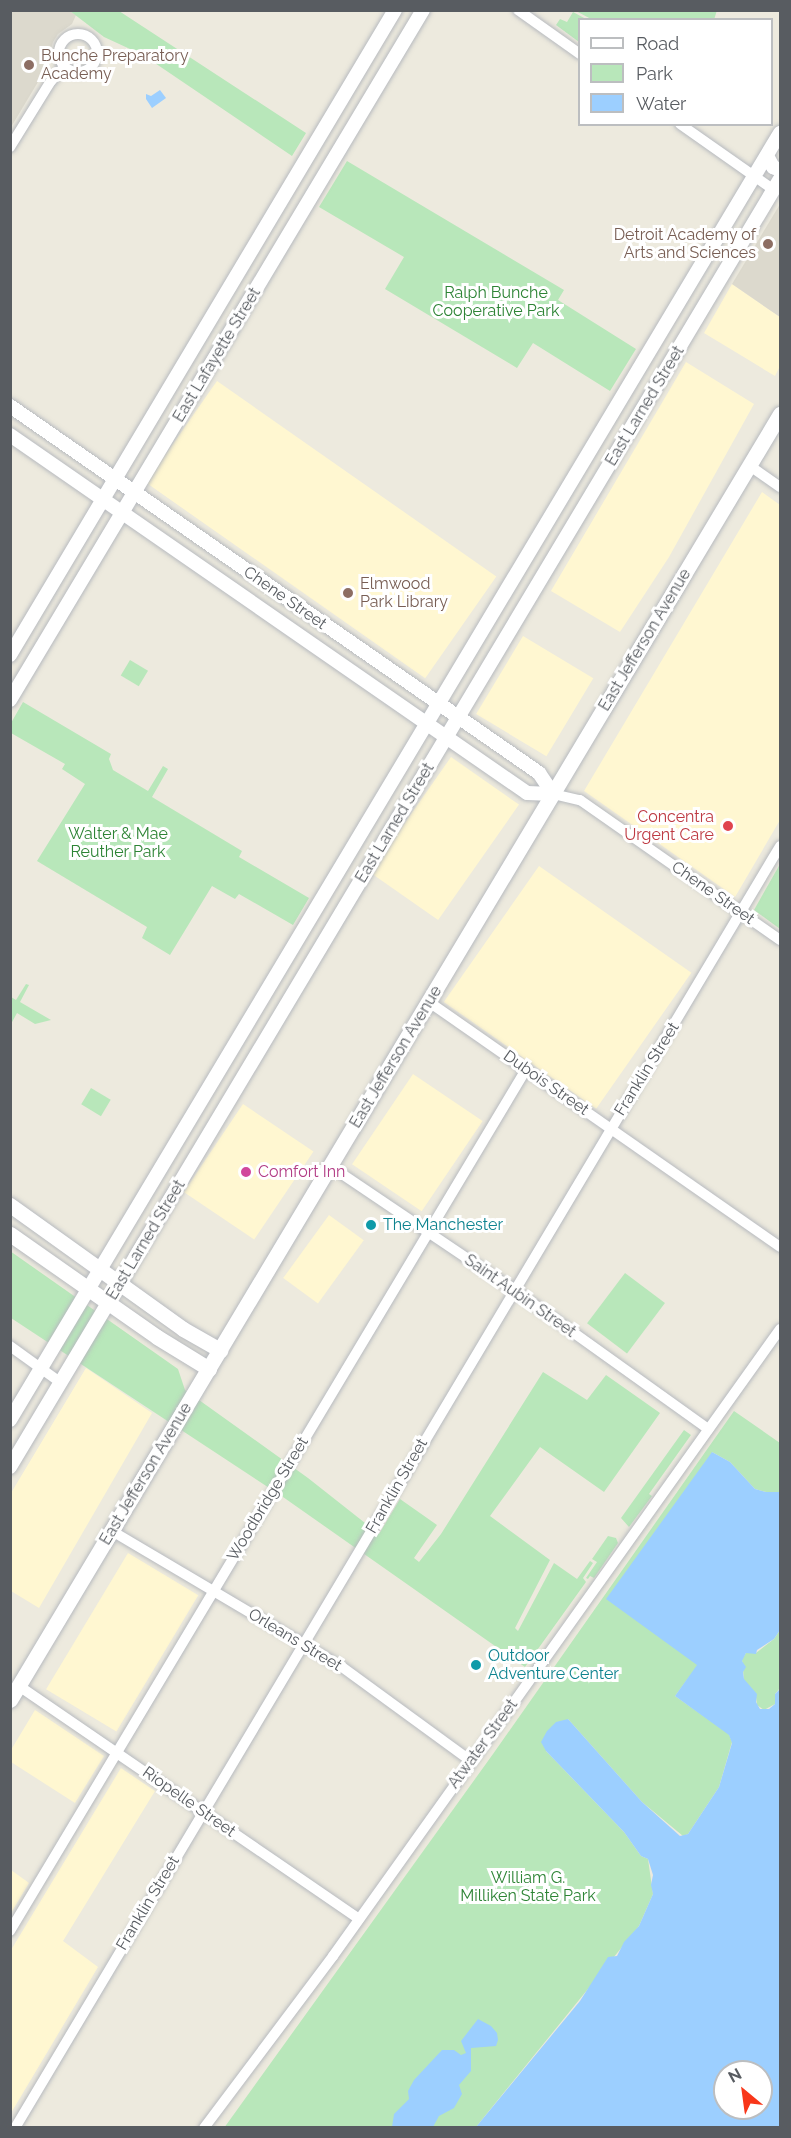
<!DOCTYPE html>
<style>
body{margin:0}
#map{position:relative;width:791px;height:2138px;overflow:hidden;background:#edeade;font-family:Raleway,sans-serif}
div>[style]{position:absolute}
.commercial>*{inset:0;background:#fff7d1;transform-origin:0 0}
.education>*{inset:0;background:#dcd9cd}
.green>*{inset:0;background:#b8e7ba;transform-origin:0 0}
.water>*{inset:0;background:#9ccfff}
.roads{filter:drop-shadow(0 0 2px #b7babf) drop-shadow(0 0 2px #b7babf)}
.minor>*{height:10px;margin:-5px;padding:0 5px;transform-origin:5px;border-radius:5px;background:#fff}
.minor>.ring{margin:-5px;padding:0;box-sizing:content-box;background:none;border:10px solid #fff;border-radius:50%}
.tertiary>*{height:14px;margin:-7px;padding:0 7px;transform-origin:7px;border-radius:7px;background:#fff}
.secondary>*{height:15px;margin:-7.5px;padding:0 7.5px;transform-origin:7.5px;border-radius:7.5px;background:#fff}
.dots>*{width:16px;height:16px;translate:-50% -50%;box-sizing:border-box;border:3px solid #fff;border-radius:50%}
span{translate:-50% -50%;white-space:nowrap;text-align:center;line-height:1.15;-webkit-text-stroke:6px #fff;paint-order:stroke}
.education-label{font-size:16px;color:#785e54}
.left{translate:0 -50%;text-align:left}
.right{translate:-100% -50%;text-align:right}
.park-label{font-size:16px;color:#2d8435}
.street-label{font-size:16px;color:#585c61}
.health-label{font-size:16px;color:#be3a42}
.hotel-label{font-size:16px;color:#b23c85}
.culture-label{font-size:16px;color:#0d838f}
.frame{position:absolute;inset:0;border:12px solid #585c61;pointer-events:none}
.legend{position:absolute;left:578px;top:18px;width:195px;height:108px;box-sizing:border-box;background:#fff;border:2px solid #bcbec0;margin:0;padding:8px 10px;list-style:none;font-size:18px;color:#585c61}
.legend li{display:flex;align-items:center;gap:12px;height:30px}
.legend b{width:30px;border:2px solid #bcbec0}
.north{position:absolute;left:713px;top:2060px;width:60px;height:60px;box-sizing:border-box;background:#fff;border:2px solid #bcbec0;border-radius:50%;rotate:331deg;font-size:16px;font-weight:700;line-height:24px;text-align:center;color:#585c61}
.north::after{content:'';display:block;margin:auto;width:21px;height:27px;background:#f83619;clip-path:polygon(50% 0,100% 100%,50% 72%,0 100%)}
</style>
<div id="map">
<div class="commercial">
<i style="clip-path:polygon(732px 284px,780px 317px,780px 366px,775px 376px,704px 333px)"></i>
<i style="clip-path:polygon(686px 362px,754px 404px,669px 557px,620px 632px,551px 591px)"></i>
<i style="left:217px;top:381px;width:341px;height:124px;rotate:35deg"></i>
<i style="clip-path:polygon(762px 492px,780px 505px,780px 820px,735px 897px,584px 791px)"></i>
<i style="left:523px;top:636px;width:82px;height:91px;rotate:31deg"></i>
<i style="left:451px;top:757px;width:83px;height:141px;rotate:35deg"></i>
<i style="left:539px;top:866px;width:186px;height:166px;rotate:35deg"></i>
<i style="left:413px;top:1074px;width:84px;height:109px;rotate:34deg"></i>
<i style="left:243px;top:1104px;width:85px;height:106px;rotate:34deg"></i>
<i style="left:329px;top:1215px;width:43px;height:78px;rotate:36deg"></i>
<i style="clip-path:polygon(86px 1368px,152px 1413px,39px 1608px,11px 1591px,11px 1493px)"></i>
<i style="left:128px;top:1553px;width:82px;height:159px;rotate:31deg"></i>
<i style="clip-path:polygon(35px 1710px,104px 1756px,75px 1803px,11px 1762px,11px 1750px)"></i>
<i style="clip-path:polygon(121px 1768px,155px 1791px,63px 1941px,98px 1967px,11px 2113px,11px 1950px)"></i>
<i style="clip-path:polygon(11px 1870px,29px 1883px,11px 1913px)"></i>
</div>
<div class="education">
<i style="clip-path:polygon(11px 11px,70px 11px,76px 15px,72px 24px,58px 34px,53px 42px,44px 72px,11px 127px)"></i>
<i style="clip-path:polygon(780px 204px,780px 317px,732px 284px)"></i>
</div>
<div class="green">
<i style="clip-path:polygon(717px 10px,714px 20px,591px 19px,576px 11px)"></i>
<i style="clip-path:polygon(70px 11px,119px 11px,306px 133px,292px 156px,143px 55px,104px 37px)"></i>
<i style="clip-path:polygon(573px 12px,586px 19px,580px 20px,579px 42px,556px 25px,560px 19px,567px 22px)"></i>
<i style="clip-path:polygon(347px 161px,564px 290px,558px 300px,636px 349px,610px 391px,533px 343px,517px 368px,385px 289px,404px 257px,319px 207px)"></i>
<i style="left:130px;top:660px;width:21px;height:18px;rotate:31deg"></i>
<i style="clip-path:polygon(23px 702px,111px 754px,109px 759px,113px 770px,148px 791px,163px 766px,168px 769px,152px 797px,242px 851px,239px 857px,309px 898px,293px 925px,239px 894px,235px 899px,212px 886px,170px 955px,142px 938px,147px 927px,37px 861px,85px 784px,62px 769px,65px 764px,11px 733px,11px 723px)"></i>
<i style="clip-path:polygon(780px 864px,780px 929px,754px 910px)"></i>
<i style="clip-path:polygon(26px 984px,29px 985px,20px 1002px,51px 1020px,35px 1024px,17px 1013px,11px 1024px,11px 997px,16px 1000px)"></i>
<i style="left:91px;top:1088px;width:23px;height:19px;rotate:31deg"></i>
<i style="clip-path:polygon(10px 1251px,178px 1369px,185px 1390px,308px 1478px,379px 1534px,400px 1499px,437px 1525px,414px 1558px,419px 1562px,441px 1534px,543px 1372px,587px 1400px,606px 1375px,660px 1413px,604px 1492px,540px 1447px,490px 1516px,550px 1560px,515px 1628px,518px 1631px,554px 1563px,577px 1579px,590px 1561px,593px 1563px,583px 1578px,586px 1582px,525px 1667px,283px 1497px,11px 1318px)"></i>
<i style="left:625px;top:1273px;width:50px;height:63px;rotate:37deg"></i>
<i style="clip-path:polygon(734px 1411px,780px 1443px,780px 1492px,766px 1492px,755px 1489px,730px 1462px,712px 1452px,698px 1665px,675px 1696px,729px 1734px,732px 1742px,719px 1787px,688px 1834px,683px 1836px,642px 1802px,568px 1719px,546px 1751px,624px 1832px,641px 1856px,648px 1859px,653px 1894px,639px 1926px,476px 2127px,224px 2128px,493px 1754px)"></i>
<i style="clip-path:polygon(684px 1430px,691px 1435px,649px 1494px,652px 1496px,629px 1527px,621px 1518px)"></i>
<i style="clip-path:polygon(608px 1536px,616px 1538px,618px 1543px,594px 1578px,590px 1576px,588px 1579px,586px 1578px,597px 1562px,592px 1559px)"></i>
<i style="clip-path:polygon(780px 1630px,780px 1688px,775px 1694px,775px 1704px,764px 1710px,757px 1705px,756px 1697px,744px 1680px,742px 1659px,746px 1653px,756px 1653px,774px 1639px)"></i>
</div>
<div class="water">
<i style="clip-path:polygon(160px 90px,166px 98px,152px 108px,146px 99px,146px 94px,151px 96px)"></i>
<i style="clip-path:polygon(evenodd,712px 1452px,730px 1462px,755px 1489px,766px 1492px,780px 1492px,780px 1630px,774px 1639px,757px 1650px,756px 1654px,746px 1653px,742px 1661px,746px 1667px,743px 1672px,744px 1679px,757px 1694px,756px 1702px,760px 1709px,769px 1709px,775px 1704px,775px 1694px,779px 1690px,780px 1681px,780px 2127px,476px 2127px,580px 2001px,608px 1957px,617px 1956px,624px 1942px,639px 1926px,653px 1894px,651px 1885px,653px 1875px,648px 1859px,641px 1856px,624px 1832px,546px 1751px,541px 1742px,547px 1731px,556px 1722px,568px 1719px,642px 1802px,680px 1836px,688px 1834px,719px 1787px,732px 1743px,729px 1735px,675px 1696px,697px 1665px,606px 1599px,712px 1452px,725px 2072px,761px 2072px,761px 2108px,725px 2108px,725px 2072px)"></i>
<i style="clip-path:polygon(478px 2019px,491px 2026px,497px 2033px,498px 2040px,496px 2046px,471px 2048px,471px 2071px,459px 2085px,462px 2094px,454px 2108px,439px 2116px,433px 2127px,392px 2127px,394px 2114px,409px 2099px,408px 2091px,414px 2080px,442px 2050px,454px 2050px,461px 2055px,466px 2053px,461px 2041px)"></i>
</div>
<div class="roads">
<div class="minor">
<i style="left:518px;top:10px;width:76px;rotate:35.4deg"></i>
<i class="ring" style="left:59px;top:34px;width:28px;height:28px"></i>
<i style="left:680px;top:124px;width:115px;rotate:35.1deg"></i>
<i style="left:10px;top:147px;width:78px;rotate:-58.2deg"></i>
<i style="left:51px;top:81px;width:19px;rotate:-47deg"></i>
<i style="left:750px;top:466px;width:37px;rotate:35deg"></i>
<i style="left:553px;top:794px;width:28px;rotate:13deg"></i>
<i style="left:580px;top:800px;width:244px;rotate:35deg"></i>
<i style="left:429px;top:1002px;width:428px;rotate:34.9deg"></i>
<i style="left:330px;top:1166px;width:222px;rotate:34deg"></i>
<i style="left:514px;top:1290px;width:239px;rotate:35.6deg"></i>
<i style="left:10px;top:1346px;width:62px;rotate:35.8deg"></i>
<i style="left:112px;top:1531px;width:267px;rotate:30.6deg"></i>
<i style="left:342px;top:1667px;width:160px;rotate:36.1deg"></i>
<i style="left:19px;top:1686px;width:412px;rotate:34.4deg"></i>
<i style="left:10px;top:1931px;width:1006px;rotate:-59.08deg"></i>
<i style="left:15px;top:2128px;width:1493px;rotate:-59.17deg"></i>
<i style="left:204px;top:2128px;width:215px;rotate:-53.1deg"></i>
<i style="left:333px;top:1956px;width:770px;rotate:-54.51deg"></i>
</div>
<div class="tertiary">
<i style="left:767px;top:156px;width:13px;rotate:61deg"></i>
<i style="left:773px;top:167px;width:8px;rotate:23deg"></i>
<i style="left:10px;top:406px;width:644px;rotate:34.75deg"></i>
<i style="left:539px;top:773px;width:25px;rotate:56deg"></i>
<i style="left:10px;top:435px;width:629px;rotate:34.7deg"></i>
<i style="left:527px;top:793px;width:26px;rotate:2deg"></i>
<i style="left:10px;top:655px;width:751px;rotate:-59.17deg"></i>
<i style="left:10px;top:700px;width:804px;rotate:-59.1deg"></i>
<i style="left:10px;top:1420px;width:1500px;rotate:-59.11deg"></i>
<i style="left:10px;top:1467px;width:1501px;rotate:-59.13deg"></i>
</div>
<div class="secondary">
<i style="left:10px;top:1205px;width:213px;rotate:35.6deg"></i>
<i style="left:183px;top:1329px;width:43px;rotate:29.6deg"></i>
<i style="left:10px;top:1234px;width:179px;rotate:35deg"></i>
<i style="left:157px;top:1337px;width:61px;rotate:31.6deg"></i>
<i style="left:10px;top:1700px;width:1499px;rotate:-59.09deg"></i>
</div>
</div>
<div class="dots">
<i style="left:29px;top:65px;background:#8d6e63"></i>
<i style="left:768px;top:244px;background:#8d6e63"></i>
<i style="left:348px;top:593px;background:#8d6e63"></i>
<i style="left:728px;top:826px;background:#e0444e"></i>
<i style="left:246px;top:1172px;background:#d1479c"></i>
<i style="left:371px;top:1225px;background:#0f9aa8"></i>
<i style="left:476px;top:1665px;background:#0f9aa8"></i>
</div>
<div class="education-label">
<span class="left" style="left:41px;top:65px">Bunche Preparatory<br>Academy</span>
<span class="right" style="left:756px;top:244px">Detroit Academy of<br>Arts and Sciences</span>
<span class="left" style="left:360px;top:593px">Elmwood<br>Park Library</span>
</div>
<div class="park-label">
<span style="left:496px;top:302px">Ralph Bunche<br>Cooperative Park</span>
<span style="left:118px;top:843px">Walter &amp; Mae<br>Reuther Park</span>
<span style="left:528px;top:1887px">William G.<br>Milliken State Park</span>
</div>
<div class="street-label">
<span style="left:217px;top:355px;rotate:-59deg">East Lafayette Street</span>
<span style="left:645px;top:406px;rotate:-59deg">East Larned Street</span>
<span style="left:285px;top:598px;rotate:35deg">Chene Street</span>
<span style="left:645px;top:640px;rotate:-59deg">East Jefferson Avenue</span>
<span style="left:395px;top:823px;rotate:-59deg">East Larned Street</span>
<span style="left:713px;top:893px;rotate:35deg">Chene Street</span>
<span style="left:396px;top:1057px;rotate:-59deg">East Jefferson Avenue</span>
<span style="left:647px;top:1069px;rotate:-58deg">Franklin Street</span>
<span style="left:546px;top:1083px;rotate:35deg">Dubois Street</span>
<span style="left:146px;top:1240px;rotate:-59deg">East Larned Street</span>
<span style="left:520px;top:1296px;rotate:35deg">Saint Aubin Street</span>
<span style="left:146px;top:1474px;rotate:-59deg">East Jefferson Avenue</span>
<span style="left:397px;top:1486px;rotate:-60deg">Franklin Street</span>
<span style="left:268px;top:1499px;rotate:-59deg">Woodbridge Street</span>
<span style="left:295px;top:1640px;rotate:31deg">Orleans Street</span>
<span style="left:483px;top:1744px;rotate:-54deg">Atwater Street</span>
<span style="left:189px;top:1802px;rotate:35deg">Riopelle Street</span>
<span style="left:148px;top:1903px;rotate:-59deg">Franklin Street</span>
</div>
<div class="health-label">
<span class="right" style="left:714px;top:826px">Concentra<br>Urgent Care</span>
</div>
<div class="hotel-label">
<span class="left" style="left:258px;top:1172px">Comfort Inn</span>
</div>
<div class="culture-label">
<span class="left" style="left:383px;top:1225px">The Manchester</span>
<span class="left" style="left:488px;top:1665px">Outdoor<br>Adventure Center</span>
</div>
<div class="frame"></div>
<ul class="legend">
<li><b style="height:8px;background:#fff"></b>Road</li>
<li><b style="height:16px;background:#b8e7ba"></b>Park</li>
<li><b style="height:16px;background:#9ccfff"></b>Water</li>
</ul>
<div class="north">N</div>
</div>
